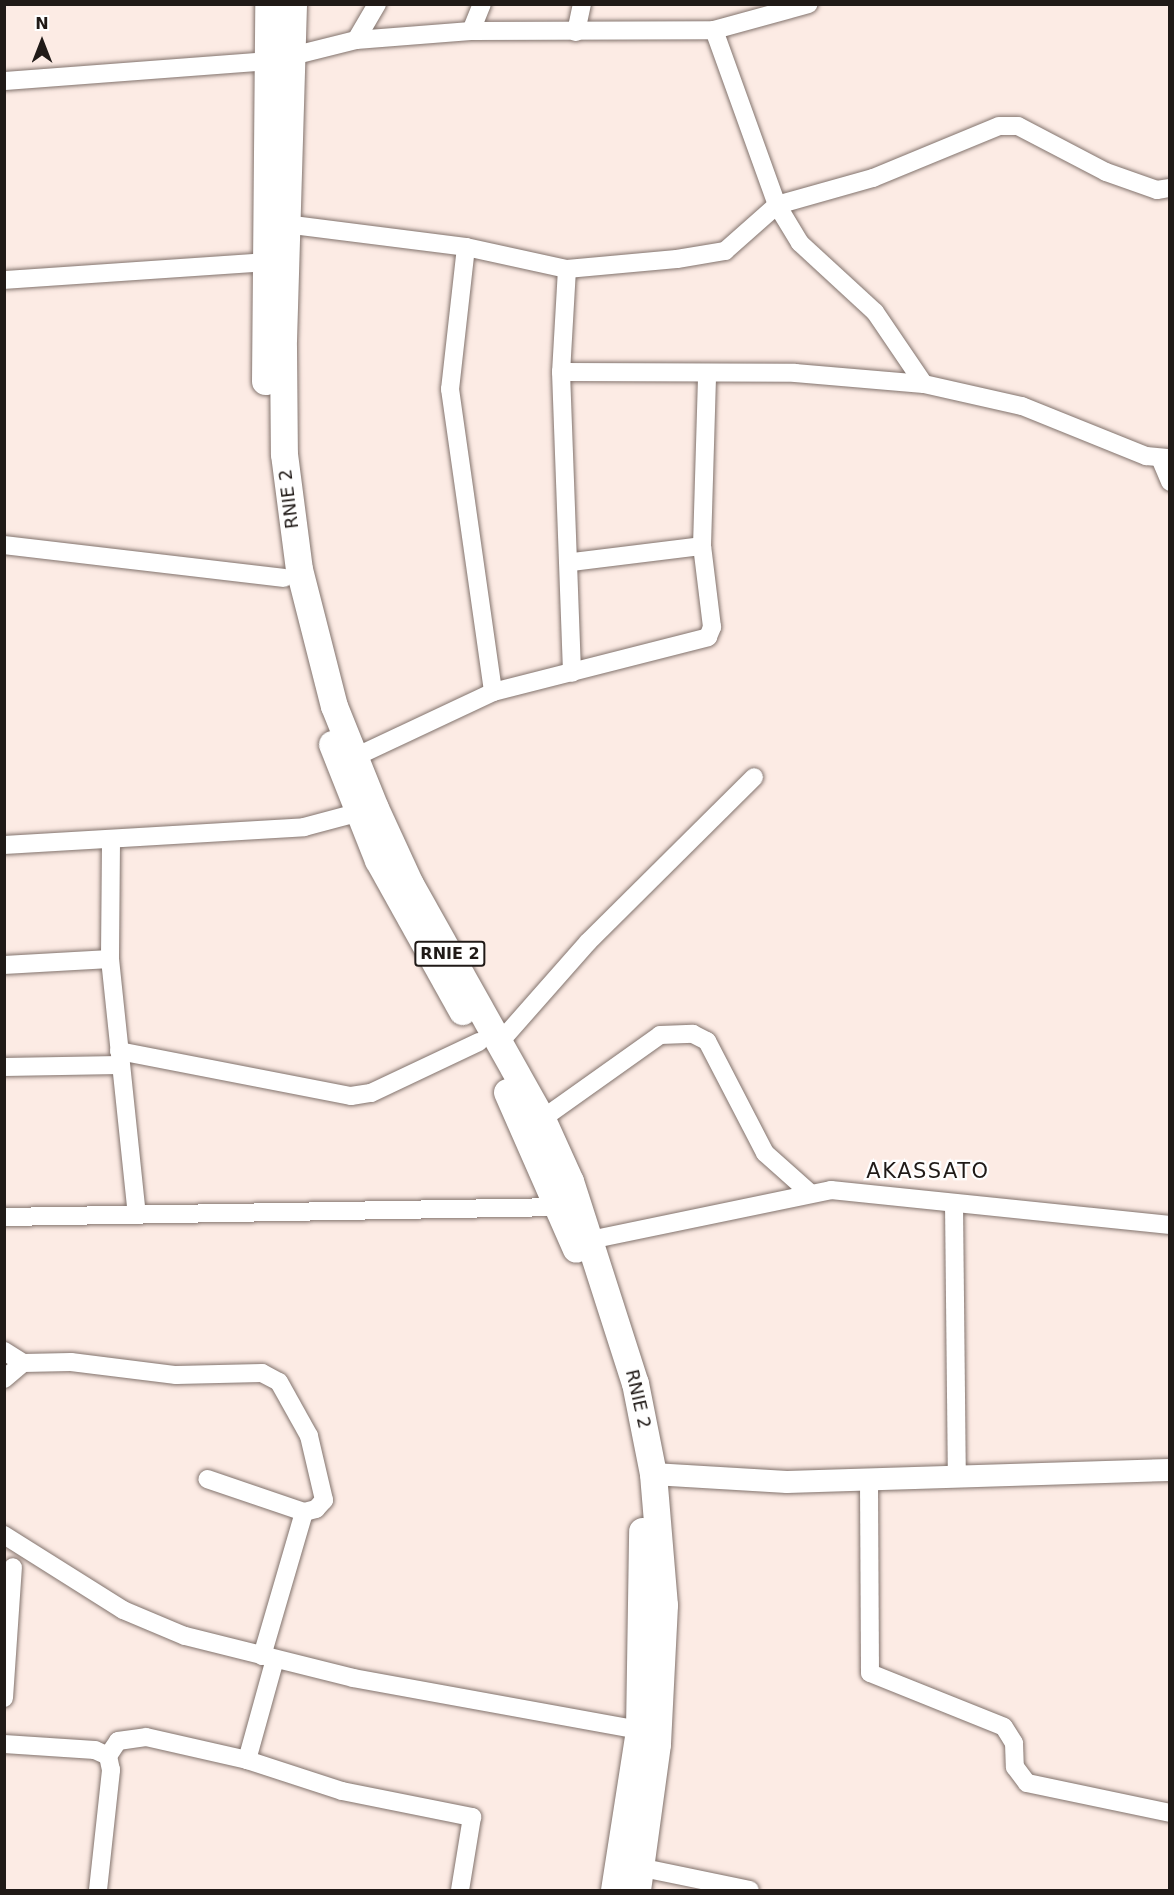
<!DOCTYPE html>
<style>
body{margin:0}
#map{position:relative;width:1174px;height:1895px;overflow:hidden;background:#fcebe4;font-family:"DejaVu Sans",sans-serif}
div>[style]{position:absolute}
.roads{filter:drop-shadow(0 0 2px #82736d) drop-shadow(0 0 2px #82736d)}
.minor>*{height:18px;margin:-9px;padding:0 9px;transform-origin:9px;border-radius:9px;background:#fff}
.major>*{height:22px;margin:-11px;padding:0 11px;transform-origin:11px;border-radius:11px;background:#fff}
.highway>*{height:27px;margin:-13.5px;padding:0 13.5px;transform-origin:13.5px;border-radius:13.5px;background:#fff}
span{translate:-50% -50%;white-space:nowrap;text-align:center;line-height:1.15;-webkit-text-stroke:4.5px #fff;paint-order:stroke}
.shield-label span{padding:2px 4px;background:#fff;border:2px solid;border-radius:4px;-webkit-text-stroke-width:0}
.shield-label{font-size:16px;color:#201a17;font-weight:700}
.street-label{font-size:18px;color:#201a17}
.quarter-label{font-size:21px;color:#201a17;letter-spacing:1.5px}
.frame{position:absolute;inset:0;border:6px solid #201a17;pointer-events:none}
.north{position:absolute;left:12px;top:12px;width:60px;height:60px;-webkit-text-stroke:4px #fff;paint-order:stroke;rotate:0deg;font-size:16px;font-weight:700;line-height:24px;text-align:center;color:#201a17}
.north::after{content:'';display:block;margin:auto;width:21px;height:27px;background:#201a17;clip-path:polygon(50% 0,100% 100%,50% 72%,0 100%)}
</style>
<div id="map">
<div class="roads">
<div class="minor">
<i style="left:714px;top:30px;width:186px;rotate:70.2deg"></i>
<i style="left:777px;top:205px;width:44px;rotate:58.8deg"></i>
<i style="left:800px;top:243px;width:102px;rotate:42.6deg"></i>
<i style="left:875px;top:312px;width:87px;rotate:55.8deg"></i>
<i style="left:471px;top:31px;width:29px;rotate:-68deg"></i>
<i style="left:576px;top:32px;width:29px;rotate:-78deg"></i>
<i style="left:356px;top:40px;width:42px;rotate:-59.7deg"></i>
<i style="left:292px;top:56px;width:66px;rotate:-14deg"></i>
<i style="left:356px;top:40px;width:115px;rotate:-4.5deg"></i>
<i style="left:471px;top:31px;width:243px;rotate:-0.2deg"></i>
<i style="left:714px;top:30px;width:98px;rotate:-15.3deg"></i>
<i style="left:4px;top:81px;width:264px;rotate:-4.3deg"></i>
<i style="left:285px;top:224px;width:182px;rotate:7.2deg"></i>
<i style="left:466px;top:247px;width:103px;rotate:12.3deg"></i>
<i style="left:567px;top:269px;width:110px;rotate:-5.2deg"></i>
<i style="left:677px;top:259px;width:49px;rotate:-9.5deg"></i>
<i style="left:725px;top:251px;width:69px;rotate:-41.5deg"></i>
<i style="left:777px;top:205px;width:100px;rotate:-15.7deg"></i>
<i style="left:873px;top:178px;width:136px;rotate:-22.4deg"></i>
<i style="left:999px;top:126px;width:19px"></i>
<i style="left:1018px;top:126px;width:99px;rotate:27.6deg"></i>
<i style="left:1106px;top:172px;width:54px;rotate:19.4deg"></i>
<i style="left:1157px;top:190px;width:13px;rotate:-9deg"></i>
<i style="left:466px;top:247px;width:143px;rotate:96.4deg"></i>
<i style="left:450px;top:389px;width:306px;rotate:81.9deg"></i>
<i style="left:567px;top:269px;width:103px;rotate:93.3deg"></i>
<i style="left:561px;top:372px;width:301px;rotate:87.9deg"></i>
<i style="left:4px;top:280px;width:263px;rotate:-3.9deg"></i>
<i style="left:561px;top:372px;width:234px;rotate:0.2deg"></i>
<i style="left:795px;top:373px;width:129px;rotate:4.9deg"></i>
<i style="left:924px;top:384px;width:100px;rotate:12.7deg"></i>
<i style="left:1022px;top:406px;width:134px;rotate:22deg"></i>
<i style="left:1146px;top:456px;width:24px;rotate:5deg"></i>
<i style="left:1160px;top:458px;width:26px;rotate:67deg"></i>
<i style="left:4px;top:545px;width:282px;rotate:6.7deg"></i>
<i style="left:572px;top:562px;width:131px;rotate:-7deg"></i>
<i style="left:355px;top:757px;width:153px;rotate:-25.2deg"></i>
<i style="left:493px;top:692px;width:222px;rotate:-14.3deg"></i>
<i style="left:708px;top:637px;width:11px;rotate:-68deg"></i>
<i style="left:712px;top:627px;width:82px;rotate:-97deg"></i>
<i style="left:702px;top:546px;width:172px;rotate:-88.3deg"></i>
<i style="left:111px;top:842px;width:117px;rotate:90.5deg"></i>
<i style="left:110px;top:959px;width:257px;rotate:84deg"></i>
<i style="left:4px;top:845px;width:301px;rotate:-3.4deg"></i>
<i style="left:304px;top:827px;width:66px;rotate:-14.9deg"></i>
<i style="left:4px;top:965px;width:106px;rotate:-3.2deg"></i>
<i style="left:499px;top:1043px;width:135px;rotate:-48.6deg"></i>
<i style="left:588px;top:942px;width:234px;rotate:-44.8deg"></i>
<i style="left:119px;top:1051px;width:236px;rotate:11deg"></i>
<i style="left:351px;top:1096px;width:20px;rotate:-9deg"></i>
<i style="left:371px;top:1093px;width:119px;rotate:-25.3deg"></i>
<i style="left:4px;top:1067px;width:116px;rotate:-1deg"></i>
<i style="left:542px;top:1119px;width:145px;rotate:-35.4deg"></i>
<i style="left:660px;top:1035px;width:33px;rotate:-2deg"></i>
<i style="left:693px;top:1034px;width:16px;rotate:27deg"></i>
<i style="left:707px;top:1041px;width:126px;rotate:62.6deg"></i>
<i style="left:765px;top:1153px;width:59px;rotate:41.6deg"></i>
<i style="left:954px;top:1204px;width:273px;rotate:89.4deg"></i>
<i style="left:4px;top:1217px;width:554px;rotate:-1.03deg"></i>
<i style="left:590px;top:1240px;width:246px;rotate:-11.7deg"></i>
<i style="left:831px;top:1190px;width:341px;rotate:5.9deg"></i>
<i style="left:4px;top:1351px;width:22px;rotate:32deg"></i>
<i style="left:23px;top:1363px;width:48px;rotate:-1.2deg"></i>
<i style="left:71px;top:1362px;width:106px;rotate:7.1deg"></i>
<i style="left:176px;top:1375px;width:86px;rotate:-1.3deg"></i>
<i style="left:262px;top:1373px;width:19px;rotate:28deg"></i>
<i style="left:279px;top:1382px;width:62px;rotate:60.9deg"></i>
<i style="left:309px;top:1436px;width:66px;rotate:76.8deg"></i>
<i style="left:324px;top:1500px;width:12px;rotate:132deg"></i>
<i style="left:316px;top:1509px;width:12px;rotate:166deg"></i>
<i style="left:304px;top:1512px;width:102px;rotate:-161.2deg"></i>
<i style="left:4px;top:1379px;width:25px;rotate:-40deg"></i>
<i style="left:869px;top:1480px;width:193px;rotate:89.7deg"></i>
<i style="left:870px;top:1673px;width:144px;rotate:21.9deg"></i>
<i style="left:1004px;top:1727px;width:19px;rotate:58deg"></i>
<i style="left:1014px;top:1743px;width:24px;rotate:88deg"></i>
<i style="left:1015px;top:1767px;width:20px;rotate:53deg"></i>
<i style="left:1027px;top:1783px;width:146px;rotate:11.8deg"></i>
<i style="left:4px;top:1535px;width:141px;rotate:32.2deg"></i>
<i style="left:123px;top:1610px;width:67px;rotate:22.8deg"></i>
<i style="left:185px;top:1636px;width:173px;rotate:14deg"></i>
<i style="left:353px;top:1678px;width:291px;rotate:10.3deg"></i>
<i style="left:262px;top:1656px;width:150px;rotate:-73.7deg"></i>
<i style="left:275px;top:1659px;width:105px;rotate:105.5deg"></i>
<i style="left:247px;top:1760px;width:100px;rotate:18.1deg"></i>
<i style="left:342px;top:1791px;width:133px;rotate:11.3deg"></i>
<i style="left:472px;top:1817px;width:74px;rotate:99.3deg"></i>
<i style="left:4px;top:1698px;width:131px;rotate:-86.1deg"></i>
<i style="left:4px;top:1744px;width:91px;rotate:3.8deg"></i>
<i style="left:95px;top:1750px;width:14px;rotate:25deg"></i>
<i style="left:643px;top:1868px;width:109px;rotate:11.6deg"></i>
<i style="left:98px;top:1890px;width:121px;rotate:-83.8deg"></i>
<i style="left:111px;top:1770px;width:14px;rotate:-102deg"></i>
<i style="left:108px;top:1756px;width:18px;rotate:-56deg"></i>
<i style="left:118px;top:1741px;width:28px;rotate:-8deg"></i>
<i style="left:146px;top:1737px;width:104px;rotate:12.8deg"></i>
</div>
<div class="major">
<i style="left:653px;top:1474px;width:134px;rotate:3.4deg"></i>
<i style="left:787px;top:1482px;width:383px;rotate:-1.8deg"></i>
</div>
<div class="highway">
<i style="left:293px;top:4px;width:344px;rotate:91.7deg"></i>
<i style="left:283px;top:348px;width:106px;rotate:89.5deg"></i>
<i style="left:284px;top:454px;width:116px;rotate:82.6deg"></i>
<i style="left:299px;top:569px;width:141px;rotate:75.7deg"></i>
<i style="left:334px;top:706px;width:110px;rotate:68.1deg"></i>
<i style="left:375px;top:808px;width:84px;rotate:65.3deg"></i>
<i style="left:410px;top:884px;width:270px;rotate:60.7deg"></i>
<i style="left:542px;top:1119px;width:68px;rotate:65.7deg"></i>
<i style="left:570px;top:1181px;width:212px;rotate:72.2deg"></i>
<i style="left:635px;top:1383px;width:93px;rotate:78.8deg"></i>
<i style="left:653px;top:1474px;width:131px;rotate:85.2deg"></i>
<i style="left:664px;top:1605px;width:139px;rotate:92.9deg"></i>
<i style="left:657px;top:1744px;width:147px;rotate:97.8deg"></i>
<i style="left:265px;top:381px;width:377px;rotate:-89.5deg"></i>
<i style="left:332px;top:744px;width:125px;rotate:68.4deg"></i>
<i style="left:378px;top:860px;width:173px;rotate:60.9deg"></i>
<i style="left:507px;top:1092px;width:171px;rotate:66.3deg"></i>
<i style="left:614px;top:1890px;width:162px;rotate:-81.1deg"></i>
<i style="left:639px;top:1730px;width:199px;rotate:-89.1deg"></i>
</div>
</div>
<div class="shield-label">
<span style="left:450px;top:954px">RNIE 2</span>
</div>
<div class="street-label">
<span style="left:289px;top:499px;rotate:-97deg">RNIE 2</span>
<span style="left:638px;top:1399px;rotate:77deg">RNIE 2</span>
</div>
<div class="quarter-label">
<span style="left:928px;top:1171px">AKASSATO</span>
</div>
<div class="frame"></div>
<div class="north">N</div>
</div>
